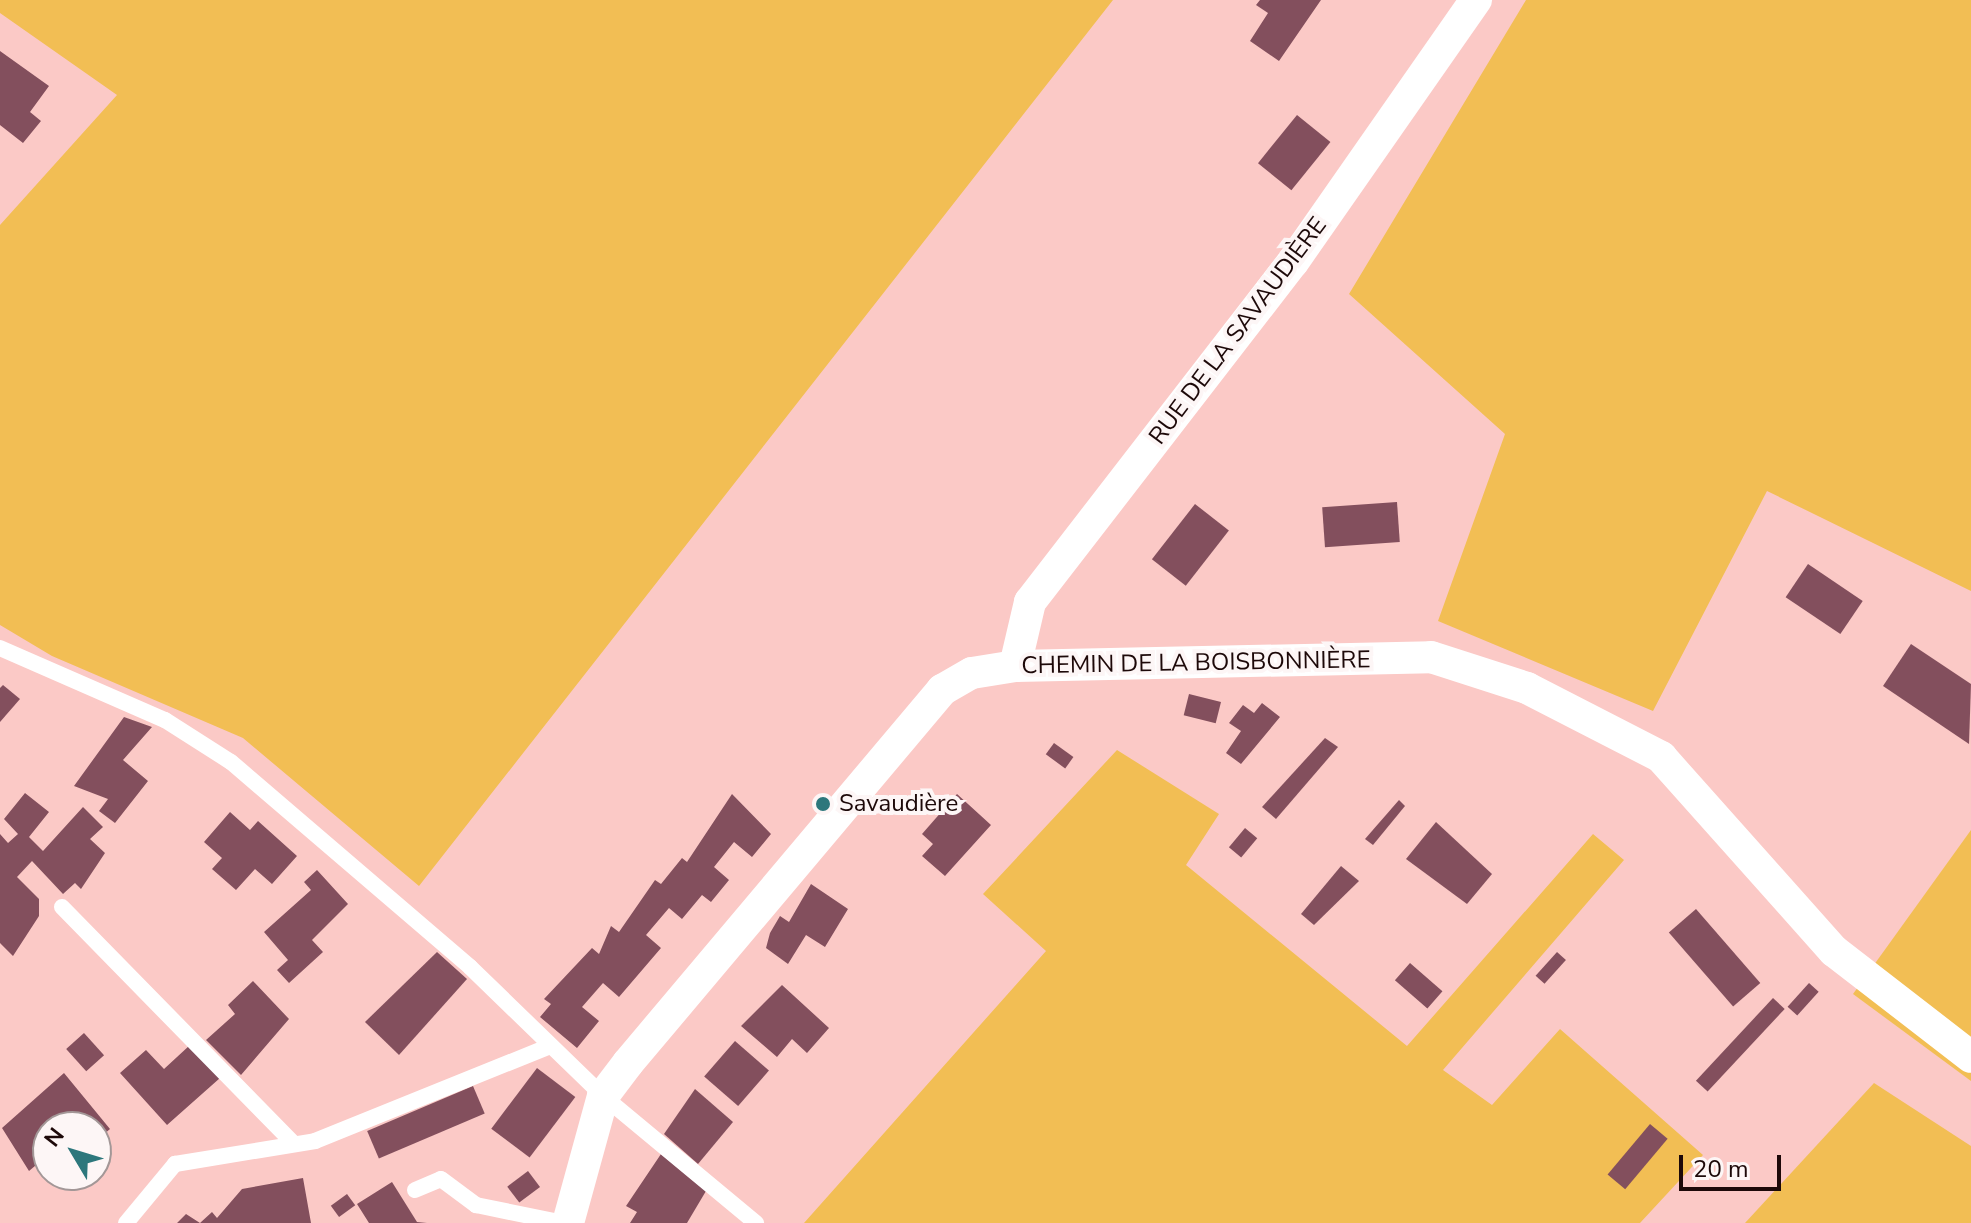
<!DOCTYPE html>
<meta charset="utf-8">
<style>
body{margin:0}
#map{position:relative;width:1971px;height:1223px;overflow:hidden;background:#fbc9c6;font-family:"Nunito Sans",sans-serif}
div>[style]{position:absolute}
.green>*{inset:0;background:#f2be54}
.building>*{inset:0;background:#834f5d;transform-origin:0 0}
.lane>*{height:16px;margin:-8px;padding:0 8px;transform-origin:8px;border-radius:8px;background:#fff}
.street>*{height:32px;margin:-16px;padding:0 16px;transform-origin:16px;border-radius:16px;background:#fff}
.dots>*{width:22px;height:22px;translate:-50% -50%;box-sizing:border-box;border:4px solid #fdf6f6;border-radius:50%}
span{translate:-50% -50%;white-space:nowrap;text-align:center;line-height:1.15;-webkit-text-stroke:8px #fdf6f6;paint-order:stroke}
.street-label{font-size:24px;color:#1d0909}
.poi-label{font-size:24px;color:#1d0909}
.left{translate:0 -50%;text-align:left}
.north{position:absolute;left:32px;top:1111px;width:80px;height:80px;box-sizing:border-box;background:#fdf6f6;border:2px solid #a39797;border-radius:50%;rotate:308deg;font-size:22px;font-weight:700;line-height:32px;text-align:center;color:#1d0909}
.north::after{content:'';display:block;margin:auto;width:28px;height:36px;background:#2d777c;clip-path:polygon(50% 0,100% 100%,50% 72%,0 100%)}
.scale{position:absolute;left:1679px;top:1155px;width:102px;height:36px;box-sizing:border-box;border:4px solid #1d0909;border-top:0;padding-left:10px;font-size:24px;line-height:28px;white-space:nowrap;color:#1d0909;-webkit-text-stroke:6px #fdf6f6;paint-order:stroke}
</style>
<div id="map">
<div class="green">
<i style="clip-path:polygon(0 0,1113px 0,419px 886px,243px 738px,52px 656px,0 625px,0 225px,117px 95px,0 13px)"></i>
<i style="clip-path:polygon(1526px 0,1971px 0,1971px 591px,1767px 491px,1653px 711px,1438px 621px,1505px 434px,1349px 294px)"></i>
<i style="clip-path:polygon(1117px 750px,1219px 814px,1186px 865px,1407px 1046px,1593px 834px,1624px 860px,1443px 1070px,1492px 1105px,1560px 1029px,1703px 1155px,1640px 1223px,804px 1223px,1046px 951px,983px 894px)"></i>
<i style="clip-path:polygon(1971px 830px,1971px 1081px,1853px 994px)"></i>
<i style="clip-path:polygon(1874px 1083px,1971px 1146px,1971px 1223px,1745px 1223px)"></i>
</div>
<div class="building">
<i style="clip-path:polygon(1260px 0,1321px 0,1279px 61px,1250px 41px,1268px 13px,1256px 5px)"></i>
<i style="clip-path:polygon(0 51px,49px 86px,30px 112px,41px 121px,23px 143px,0 125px)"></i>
<i style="left:1297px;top:115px;width:43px;height:62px;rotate:39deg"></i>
<i style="left:1397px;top:502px;width:40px;height:75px;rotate:86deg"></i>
<i style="left:1195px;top:504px;width:43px;height:70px;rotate:38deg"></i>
<i style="left:1808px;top:564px;width:66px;height:40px;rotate:34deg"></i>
<i style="clip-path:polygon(1911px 644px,1971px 684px,1969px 744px,1883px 686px)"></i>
<i style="clip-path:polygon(3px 685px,20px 699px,0 722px,0 688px)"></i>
<i style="left:1189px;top:694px;width:33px;height:22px;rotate:14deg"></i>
<i style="clip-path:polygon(1262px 703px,1280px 717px,1241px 764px,1226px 753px,1241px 731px,1229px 723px,1243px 705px,1254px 713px)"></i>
<i style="clip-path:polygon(124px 717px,152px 727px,123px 760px,148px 781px,115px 823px,99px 811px,108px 799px,74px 786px)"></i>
<i style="clip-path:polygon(1325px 738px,1338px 747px,1276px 819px,1262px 807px)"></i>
<i style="left:1054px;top:743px;width:24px;height:14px;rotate:36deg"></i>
<i style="clip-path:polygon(25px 793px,49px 812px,29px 837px,43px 851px,83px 807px,103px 827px,90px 839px,105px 853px,81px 889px,75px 883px,63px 894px,32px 861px,17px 877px,39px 899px,39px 916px,13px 956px,0 943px,0 834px,8px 843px,18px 834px,4px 819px)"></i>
<i style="clip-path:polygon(732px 794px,771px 834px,752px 857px,734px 842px,714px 867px,729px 880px,711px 902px,702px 895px,682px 919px,669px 908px,646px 935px,661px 948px,619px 997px,603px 983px,582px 1007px,599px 1021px,577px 1048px,540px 1017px,551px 1004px,544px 999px,592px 948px,599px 954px,611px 926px,619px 932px,655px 880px,661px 884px,682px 858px,687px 862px)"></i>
<i style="clip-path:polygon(957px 794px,991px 825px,945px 876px,922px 856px,933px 844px,922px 834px)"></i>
<i style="clip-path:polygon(1399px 800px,1405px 806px,1373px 845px,1365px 839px)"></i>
<i style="clip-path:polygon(230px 812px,250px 830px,258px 821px,297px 856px,272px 884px,255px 869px,236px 890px,212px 869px,222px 858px,204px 842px)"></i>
<i style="clip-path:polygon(1436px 822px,1492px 874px,1467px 904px,1406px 859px)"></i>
<i style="left:1245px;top:828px;width:16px;height:25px;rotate:40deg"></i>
<i style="clip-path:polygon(1341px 866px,1359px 881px,1314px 925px,1301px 914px)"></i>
<i style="clip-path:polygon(317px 870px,348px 904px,312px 940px,323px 952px,289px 983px,277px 970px,288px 960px,264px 932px,311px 890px,304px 882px)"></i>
<i style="clip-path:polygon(811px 884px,848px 909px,825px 947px,806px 935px,788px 964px,766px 948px,770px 933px,780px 916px,789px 922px)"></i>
<i style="left:1696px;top:909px;width:98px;height:36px;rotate:49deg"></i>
<i style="clip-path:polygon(437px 952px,467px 979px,399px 1055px,365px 1022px)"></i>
<i style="left:1557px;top:952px;width:12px;height:32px;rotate:42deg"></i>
<i style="left:1410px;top:963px;width:43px;height:23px;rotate:41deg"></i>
<i style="clip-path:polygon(253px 981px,289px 1019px,241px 1075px,206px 1040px,235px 1014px,228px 1005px)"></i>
<i style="left:1809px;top:983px;width:13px;height:32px;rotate:42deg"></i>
<i style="clip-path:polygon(782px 985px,829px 1028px,807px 1053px,792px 1039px,777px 1057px,741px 1026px)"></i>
<i style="left:1773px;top:998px;width:16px;height:113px;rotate:43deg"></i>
<i style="left:84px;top:1033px;width:30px;height:24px;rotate:48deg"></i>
<i style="left:735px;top:1041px;width:45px;height:47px;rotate:41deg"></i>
<i style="clip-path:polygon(190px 1045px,220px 1078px,167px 1125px,120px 1073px,146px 1050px,164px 1069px)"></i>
<i style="left:537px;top:1068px;width:48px;height:76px;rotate:37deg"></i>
<i style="clip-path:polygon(64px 1073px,110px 1129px,96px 1141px,96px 1127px,48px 1127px,48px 1155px,29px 1171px,2px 1128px)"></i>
<i style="left:473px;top:1086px;width:30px;height:115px;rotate:67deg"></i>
<i style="clip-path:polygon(695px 1089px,733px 1122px,698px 1164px,664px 1134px)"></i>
<i style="left:1650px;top:1124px;width:23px;height:66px;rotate:40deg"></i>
<i style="clip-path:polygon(661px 1154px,706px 1191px,687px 1223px,630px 1223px,637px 1212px,626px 1206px)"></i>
<i style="left:528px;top:1171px;width:20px;height:26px;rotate:53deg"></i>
<i style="clip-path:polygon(303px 1178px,311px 1223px,177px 1223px,186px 1214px,200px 1223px,212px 1212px,217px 1218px,242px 1189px)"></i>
<i style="clip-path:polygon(392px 1182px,417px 1222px,427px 1223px,369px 1223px,357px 1204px)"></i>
<i style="left:347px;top:1194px;width:14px;height:20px;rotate:54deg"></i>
</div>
<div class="lane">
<i style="left:0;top:648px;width:180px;rotate:23.6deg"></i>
<i style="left:165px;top:720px;width:78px;rotate:32.5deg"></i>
<i style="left:231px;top:762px;width:315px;rotate:40.6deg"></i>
<i style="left:470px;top:967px;width:185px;rotate:44.1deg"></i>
<i style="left:603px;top:1096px;width:199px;rotate:39.7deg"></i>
<i style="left:62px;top:907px;width:330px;rotate:45.6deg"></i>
<i style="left:415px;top:1190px;width:28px;rotate:-23deg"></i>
<i style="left:441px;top:1179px;width:44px;rotate:36.6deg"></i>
<i style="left:476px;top:1205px;width:90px;rotate:11.6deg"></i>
<i style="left:126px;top:1223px;width:77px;rotate:-50.3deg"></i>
<i style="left:175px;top:1164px;width:142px;rotate:-9.3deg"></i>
<i style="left:315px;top:1141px;width:251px;rotate:-22deg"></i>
</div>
<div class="street">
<i style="left:1015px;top:666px;width:66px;rotate:-76.8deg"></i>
<i style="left:1030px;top:602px;width:430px;rotate:-52.3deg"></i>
<i style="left:1293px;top:262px;width:320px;rotate:-55.1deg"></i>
<i style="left:568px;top:1223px;width:132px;rotate:-74.6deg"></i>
<i style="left:603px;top:1096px;width:41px;rotate:-52.9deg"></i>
<i style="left:628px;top:1063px;width:488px;rotate:-49.9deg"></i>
<i style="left:942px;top:690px;width:34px;rotate:-30deg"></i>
<i style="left:972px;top:673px;width:44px;rotate:-9.2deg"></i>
<i style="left:1015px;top:666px;width:416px;rotate:-1.2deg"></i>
<i style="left:1431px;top:657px;width:101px;rotate:17.9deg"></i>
<i style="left:1527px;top:688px;width:151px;rotate:27.2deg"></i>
<i style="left:1661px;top:757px;width:260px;rotate:48.3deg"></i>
<i style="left:1834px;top:951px;width:173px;rotate:37.7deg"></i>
</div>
<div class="dots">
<i style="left:823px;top:804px;background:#2d777c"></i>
</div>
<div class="street-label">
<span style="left:1238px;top:331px;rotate:-53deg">RUE DE LA SAVAUDIÈRE</span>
<span style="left:1196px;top:663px;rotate:-1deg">CHEMIN DE LA BOISBONNIÈRE</span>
</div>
<div class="poi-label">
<span class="left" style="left:839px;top:804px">Savaudière</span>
</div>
<div class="north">N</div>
<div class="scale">20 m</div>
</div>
